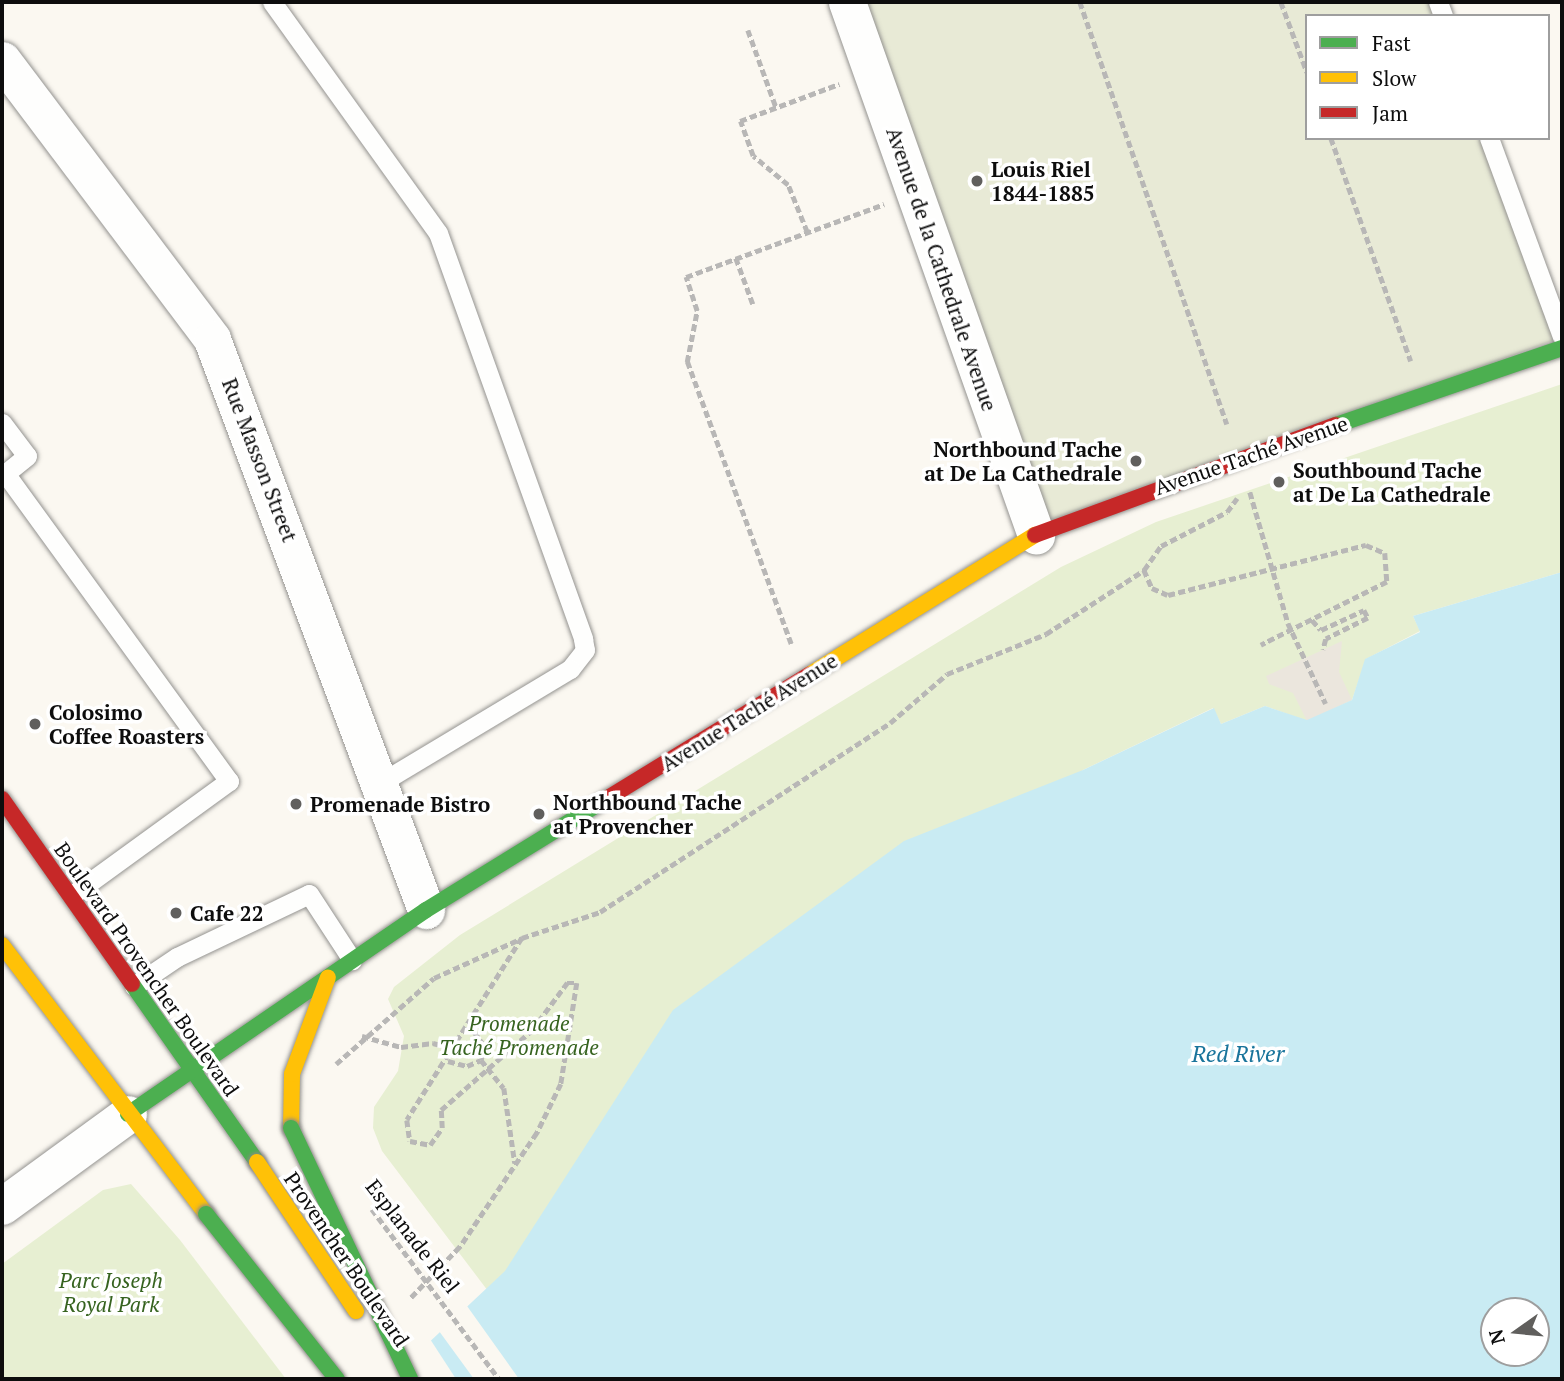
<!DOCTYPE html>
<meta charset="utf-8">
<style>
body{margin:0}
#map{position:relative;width:1564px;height:1381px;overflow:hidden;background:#fbf8f1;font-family:"PT Serif",serif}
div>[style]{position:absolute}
.green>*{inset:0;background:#e7efd2}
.cemetery>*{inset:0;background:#e8ead6}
.plaza>*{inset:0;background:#ebe6dd}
.water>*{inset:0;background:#c9ebf3}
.pier>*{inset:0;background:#fbf8f1}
.path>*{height:4.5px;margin-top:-2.25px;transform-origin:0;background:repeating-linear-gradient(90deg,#b8b7b6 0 7px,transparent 0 10.5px)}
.roads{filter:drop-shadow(0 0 2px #949390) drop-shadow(0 0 2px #949390)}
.lane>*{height:19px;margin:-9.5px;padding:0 9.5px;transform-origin:9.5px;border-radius:9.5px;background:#fefefd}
.street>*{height:37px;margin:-18.5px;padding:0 18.5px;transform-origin:18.5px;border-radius:18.5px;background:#fefefd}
.fast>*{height:16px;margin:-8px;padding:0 8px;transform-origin:8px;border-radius:8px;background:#4caf50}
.slow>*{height:16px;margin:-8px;padding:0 8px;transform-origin:8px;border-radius:8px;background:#ffc107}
.jam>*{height:16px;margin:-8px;padding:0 8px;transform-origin:8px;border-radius:8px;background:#c62828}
.path-bridge>*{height:4.5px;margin-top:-2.25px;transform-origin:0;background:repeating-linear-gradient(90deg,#b8b7b6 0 7px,transparent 0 10.5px)}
.bridges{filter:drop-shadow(0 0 2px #8b8986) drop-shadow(0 0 2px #8b8986)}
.fast-bridge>*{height:16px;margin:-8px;padding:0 8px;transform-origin:8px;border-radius:8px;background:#4caf50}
.slow-bridge>*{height:16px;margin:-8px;padding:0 8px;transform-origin:8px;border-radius:8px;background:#ffc107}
.dots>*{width:19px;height:19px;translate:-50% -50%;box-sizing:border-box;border:4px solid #fff;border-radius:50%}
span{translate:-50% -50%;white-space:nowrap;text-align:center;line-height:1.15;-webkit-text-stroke:7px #fff;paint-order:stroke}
.poi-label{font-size:21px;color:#0d0d0d;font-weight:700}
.left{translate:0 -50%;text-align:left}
.right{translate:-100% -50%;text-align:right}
.street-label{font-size:21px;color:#0d0d0d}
.park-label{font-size:21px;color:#36631f;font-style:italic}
.water-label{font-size:23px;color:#19749b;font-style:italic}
.frame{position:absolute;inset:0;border:4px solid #0d0d0d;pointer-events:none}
.legend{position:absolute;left:1305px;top:14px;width:245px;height:126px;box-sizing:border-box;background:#fff;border:2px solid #9e9e9e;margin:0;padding:9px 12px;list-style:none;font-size:21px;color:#0d0d0d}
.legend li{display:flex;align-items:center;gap:14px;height:35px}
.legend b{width:35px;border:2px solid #9e9e9e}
.north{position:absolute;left:1480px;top:1297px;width:70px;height:70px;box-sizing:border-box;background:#fff;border:2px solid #9e9e9e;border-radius:50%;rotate:255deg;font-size:19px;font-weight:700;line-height:28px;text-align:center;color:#0d0d0d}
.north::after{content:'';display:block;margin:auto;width:24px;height:32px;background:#605f5d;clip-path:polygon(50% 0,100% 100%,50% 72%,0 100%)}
</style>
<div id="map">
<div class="green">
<i style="clip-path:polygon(1562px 384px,1562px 572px,1413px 616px,1420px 631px,1366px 659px,1352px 700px,1307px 721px,1265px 706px,1221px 724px,1213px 708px,1083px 770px,488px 1291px,382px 1151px,373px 1128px,374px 1107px,398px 1071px,404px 1036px,388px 999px,394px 987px,460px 935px,1061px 567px,1156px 522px)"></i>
<i style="clip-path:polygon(131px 1184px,180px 1240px,286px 1379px,2px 1379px,2px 1264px,103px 1190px)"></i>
</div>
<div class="cemetery">
<i style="clip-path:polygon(847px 2px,1437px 2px,1442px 16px,1307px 16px,1307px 138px,1488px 138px,1562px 337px,1036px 535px)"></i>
</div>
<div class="plaza">
<i style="clip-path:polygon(1342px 641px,1339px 672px,1352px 700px,1307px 721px,1293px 693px,1269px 684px,1266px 676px)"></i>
</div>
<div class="water">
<i style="clip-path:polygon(evenodd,1562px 572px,1562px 1377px,390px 1379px,505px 1271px,673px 1010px,904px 841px,1083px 770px,1214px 708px,1221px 724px,1265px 706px,1307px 720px,1352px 700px,1365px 659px,1420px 632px,1413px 616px,1562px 572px,1494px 1311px,1536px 1311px,1536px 1353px,1494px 1353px,1494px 1311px)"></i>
</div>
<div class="pier">
<i style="clip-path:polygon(467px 1306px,519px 1379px,474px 1379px,439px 1331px)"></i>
<i style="clip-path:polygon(430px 1339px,456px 1379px,386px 1379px,388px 1377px)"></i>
</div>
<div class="path">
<i style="left:1080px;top:2px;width:447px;rotate:70.8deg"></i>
<i style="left:1281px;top:2px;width:75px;rotate:69.6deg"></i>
<i style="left:748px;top:30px;width:82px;rotate:70deg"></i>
<i style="left:1331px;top:138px;width:237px;rotate:70.3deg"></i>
<i style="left:807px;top:232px;width:51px;rotate:-112deg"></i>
<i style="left:788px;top:185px;width:45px;rotate:-140.4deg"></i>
<i style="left:753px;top:156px;width:37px;rotate:-110deg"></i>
<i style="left:740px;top:121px;width:106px;rotate:-20.5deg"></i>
<i style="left:736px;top:258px;width:49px;rotate:69.7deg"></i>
<i style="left:1250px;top:492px;width:136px;rotate:73.8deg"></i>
<i style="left:1288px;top:623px;width:89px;rotate:64.9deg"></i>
<i style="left:1144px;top:570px;width:20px;rotate:66deg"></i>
<i style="left:1152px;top:588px;width:17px;rotate:24deg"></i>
<i style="left:1168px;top:595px;width:204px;rotate:-14.2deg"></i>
<i style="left:1366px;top:545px;width:21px;rotate:23deg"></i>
<i style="left:1385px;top:553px;width:29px;rotate:86deg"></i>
<i style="left:1387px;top:582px;width:141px;rotate:153.4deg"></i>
<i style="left:1312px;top:620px;width:13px;rotate:48deg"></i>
<i style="left:1321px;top:630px;width:47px;rotate:-24.9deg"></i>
<i style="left:1364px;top:610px;width:9px;rotate:63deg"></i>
<i style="left:1368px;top:618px;width:47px;rotate:153.4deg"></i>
<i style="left:1326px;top:639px;width:11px;rotate:105deg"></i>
<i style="left:791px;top:644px;width:301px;rotate:-110.2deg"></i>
<i style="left:687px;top:362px;width:52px;rotate:-78.9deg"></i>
<i style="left:697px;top:311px;width:36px;rotate:-108deg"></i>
<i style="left:686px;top:277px;width:211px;rotate:-20.2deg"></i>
<i style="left:522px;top:938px;width:82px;rotate:-18.4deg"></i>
<i style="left:600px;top:912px;width:346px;rotate:-33.1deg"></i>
<i style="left:890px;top:723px;width:75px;rotate:-40.7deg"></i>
<i style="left:947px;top:674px;width:107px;rotate:-22deg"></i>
<i style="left:1046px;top:634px;width:117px;rotate:-33.1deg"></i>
<i style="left:1144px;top:570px;width:29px;rotate:-55deg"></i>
<i style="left:1161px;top:546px;width:74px;rotate:-27.3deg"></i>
<i style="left:1227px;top:512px;width:17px;rotate:-54deg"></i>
<i style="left:362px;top:1036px;width:41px;rotate:15.8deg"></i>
<i style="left:401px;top:1047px;width:32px;rotate:-7deg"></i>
<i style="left:433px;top:1043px;width:24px;rotate:15deg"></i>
<i style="left:481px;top:1060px;width:36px;rotate:51deg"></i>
<i style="left:504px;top:1088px;width:76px;rotate:81.7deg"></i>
<i style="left:448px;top:1061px;width:20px;rotate:15deg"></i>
<i style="left:467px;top:1066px;width:15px;rotate:-23deg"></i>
<i style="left:481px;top:1060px;width:14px;rotate:-78deg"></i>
<i style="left:484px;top:1046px;width:24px;rotate:-126deg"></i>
<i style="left:336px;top:1064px;width:130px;rotate:-41.3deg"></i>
<i style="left:434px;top:978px;width:97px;rotate:-24.4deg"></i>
<i style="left:522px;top:938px;width:215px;rotate:122.3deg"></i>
<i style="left:407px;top:1120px;width:21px;rotate:82deg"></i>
<i style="left:410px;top:1141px;width:20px;rotate:11deg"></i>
<i style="left:430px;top:1145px;width:21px;rotate:-55deg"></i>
<i style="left:442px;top:1128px;width:18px;rotate:-93deg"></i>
<i style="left:441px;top:1110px;width:121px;rotate:-41.3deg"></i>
<i style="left:532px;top:1030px;width:59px;rotate:-53.3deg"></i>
<i style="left:567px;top:983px;width:10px"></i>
<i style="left:577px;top:983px;width:102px;rotate:99deg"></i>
<i style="left:561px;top:1084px;width:55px;rotate:116.1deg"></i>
<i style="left:537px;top:1133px;width:138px;rotate:124deg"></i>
<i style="left:460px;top:1247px;width:72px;rotate:133.9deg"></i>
</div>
<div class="roads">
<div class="lane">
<i style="left:272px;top:2px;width:284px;rotate:54.3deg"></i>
<i style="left:438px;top:233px;width:431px;rotate:70.3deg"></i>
<i style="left:583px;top:639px;width:11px;rotate:80deg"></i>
<i style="left:585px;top:650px;width:24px;rotate:128deg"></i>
<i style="left:570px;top:669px;width:222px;rotate:149deg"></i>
<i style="left:1438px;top:2px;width:15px;rotate:70deg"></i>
<i style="left:1489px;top:138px;width:211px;rotate:69.8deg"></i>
<i style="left:2px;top:423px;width:41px;rotate:52.9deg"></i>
<i style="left:27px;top:456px;width:32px;rotate:141deg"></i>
<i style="left:5px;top:473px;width:381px;rotate:54deg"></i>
<i style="left:229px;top:781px;width:194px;rotate:144deg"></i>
<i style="left:134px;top:986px;width:52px;rotate:-34deg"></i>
<i style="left:177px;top:957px;width:146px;rotate:-25.5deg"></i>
<i style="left:309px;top:894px;width:79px;rotate:56.9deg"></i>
</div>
<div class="street">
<i style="left:847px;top:2px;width:566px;rotate:70.48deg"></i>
<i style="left:2px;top:60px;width:349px;rotate:53deg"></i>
<i style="left:212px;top:339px;width:610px;rotate:69.45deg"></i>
<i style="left:2px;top:1206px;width:156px;rotate:-36.1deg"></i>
</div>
<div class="fast">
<i style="left:1336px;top:425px;width:239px;rotate:-18.8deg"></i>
<i style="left:132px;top:984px;width:218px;rotate:54.9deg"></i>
<i style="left:128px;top:1114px;width:361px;rotate:-34.4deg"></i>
<i style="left:426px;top:910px;width:214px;rotate:-31.6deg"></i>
</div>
<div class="slow">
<i style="left:809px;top:675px;width:266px;rotate:-31.8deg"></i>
<i style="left:2px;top:945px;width:338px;rotate:52.8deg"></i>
<i style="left:291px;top:1128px;width:54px;rotate:-88.9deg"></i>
<i style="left:292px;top:1074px;width:103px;rotate:-69.6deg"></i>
</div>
<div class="jam">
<i style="left:1035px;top:535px;width:320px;rotate:-20.1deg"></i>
<i style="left:608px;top:798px;width:236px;rotate:-31.5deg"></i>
<i style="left:2px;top:799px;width:226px;rotate:54.9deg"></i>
</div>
</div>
<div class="path-bridge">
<i style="left:372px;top:1209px;width:212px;rotate:53.2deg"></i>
</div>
<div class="bridges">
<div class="fast-bridge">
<i style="left:291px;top:1128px;width:278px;rotate:64.6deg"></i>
<i style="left:206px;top:1214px;width:211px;rotate:51.6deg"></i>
</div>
<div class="slow-bridge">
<i style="left:257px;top:1162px;width:179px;rotate:56.4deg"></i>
</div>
</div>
<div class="dots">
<i style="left:977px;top:181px;background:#605f5d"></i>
<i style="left:1136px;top:461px;background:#605f5d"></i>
<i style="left:1279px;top:482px;background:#605f5d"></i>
<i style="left:35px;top:724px;background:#605f5d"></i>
<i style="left:296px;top:804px;background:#605f5d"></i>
<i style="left:539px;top:814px;background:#605f5d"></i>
<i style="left:176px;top:913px;background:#605f5d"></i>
</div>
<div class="poi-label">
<span class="left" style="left:991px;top:181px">Louis Riel<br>1844-1885</span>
<span class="right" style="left:1122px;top:461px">Northbound Tache<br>at De La Cathedrale</span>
<span class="left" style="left:1293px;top:482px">Southbound Tache<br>at De La Cathedrale</span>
<span class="left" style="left:49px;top:724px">Colosimo<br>Coffee Roasters</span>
<span class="left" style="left:553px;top:814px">Northbound Tache<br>at Provencher</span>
<span class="left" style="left:310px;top:804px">Promenade Bistro</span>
<span class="left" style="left:190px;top:913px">Cafe 22</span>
</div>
<div class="street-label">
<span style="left:942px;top:269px;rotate:71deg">Avenue de la Cathedrale Avenue</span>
<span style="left:1251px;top:455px;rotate:-19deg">Avenue Taché Avenue</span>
<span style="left:260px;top:460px;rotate:69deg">Rue Masson Street</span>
<span style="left:749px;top:712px;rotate:-32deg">Avenue Taché Avenue</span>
<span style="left:147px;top:969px;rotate:55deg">Boulevard Provencher Boulevard</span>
<span style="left:413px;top:1236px;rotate:52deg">Esplanade Riel</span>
<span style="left:347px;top:1259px;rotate:56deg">Provencher Boulevard</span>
</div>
<div class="park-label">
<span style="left:519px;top:1035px">Promenade<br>Taché Promenade</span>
<span style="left:111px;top:1292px">Parc Joseph<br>Royal Park</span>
</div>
<div class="water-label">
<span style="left:1238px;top:1054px">Red River</span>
</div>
<div class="frame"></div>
<ul class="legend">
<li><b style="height:9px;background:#4caf50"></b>Fast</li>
<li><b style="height:9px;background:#ffc107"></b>Slow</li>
<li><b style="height:9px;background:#c62828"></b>Jam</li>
</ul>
<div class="north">N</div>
</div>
